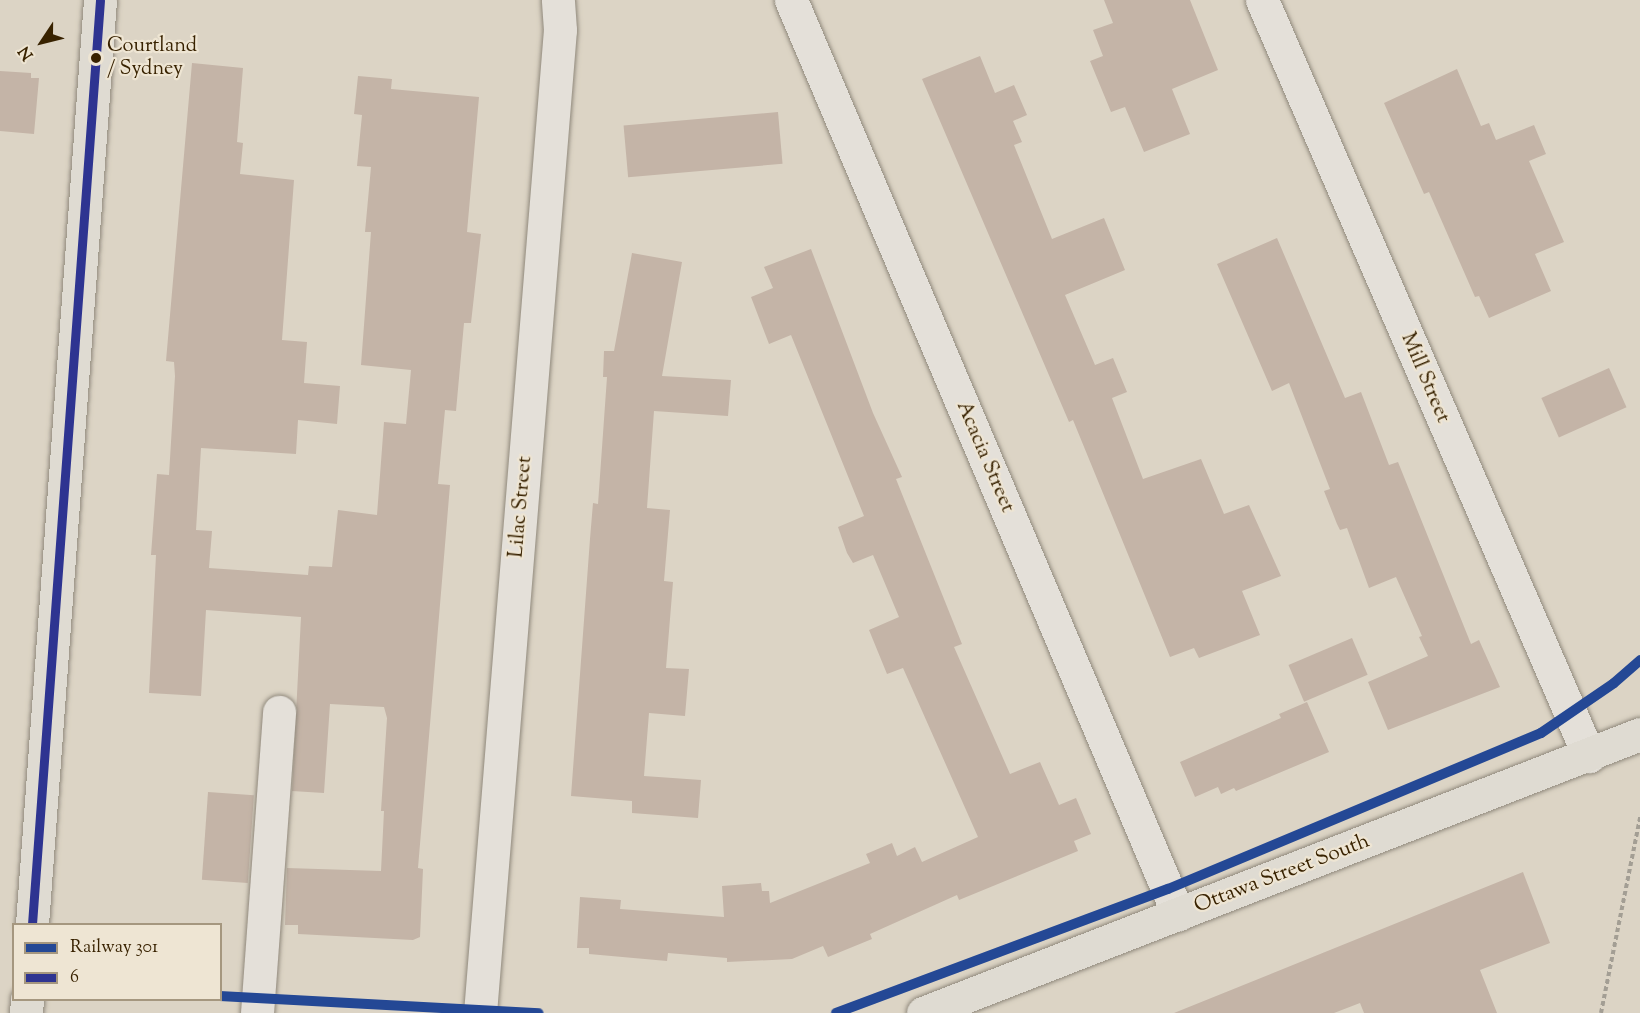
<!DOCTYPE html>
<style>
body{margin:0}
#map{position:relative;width:1640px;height:1013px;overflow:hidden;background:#dcd4c5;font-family:"Sorts Mill Goudy",serif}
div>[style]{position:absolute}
.building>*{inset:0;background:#c4b4a7;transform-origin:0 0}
.path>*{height:4px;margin-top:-2px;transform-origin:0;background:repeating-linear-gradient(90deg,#a39e94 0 4.5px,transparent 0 7.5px)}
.roads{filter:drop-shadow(0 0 2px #90897c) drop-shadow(0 0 2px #90897c)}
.minor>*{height:33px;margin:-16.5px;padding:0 16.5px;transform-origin:16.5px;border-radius:16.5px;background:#e4e0d9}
.major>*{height:33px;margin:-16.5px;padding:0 16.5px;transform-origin:16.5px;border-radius:16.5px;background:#dfdbd2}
.bus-1>*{height:9px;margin:-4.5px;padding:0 4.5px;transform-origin:4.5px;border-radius:4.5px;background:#2e3491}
.rail-1>*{height:10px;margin:-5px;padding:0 5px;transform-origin:5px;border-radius:5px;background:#244895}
.dots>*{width:16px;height:16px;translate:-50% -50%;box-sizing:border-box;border:3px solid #eee5d3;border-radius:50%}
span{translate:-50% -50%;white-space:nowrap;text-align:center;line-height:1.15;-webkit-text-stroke:4.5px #eee5d3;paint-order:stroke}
.bus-label{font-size:20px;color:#382200}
.left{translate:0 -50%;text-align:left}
.street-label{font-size:21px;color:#382200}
.legend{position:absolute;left:12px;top:923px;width:210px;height:78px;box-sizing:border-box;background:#eee5d3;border:2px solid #a5977f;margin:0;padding:8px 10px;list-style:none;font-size:18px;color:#382200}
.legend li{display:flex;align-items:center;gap:12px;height:30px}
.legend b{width:30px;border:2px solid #a5977f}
.north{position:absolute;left:12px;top:12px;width:60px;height:60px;-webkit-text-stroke:4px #eee5d3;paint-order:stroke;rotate:235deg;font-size:16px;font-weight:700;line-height:24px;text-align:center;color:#382200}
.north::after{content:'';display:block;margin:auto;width:21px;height:27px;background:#382200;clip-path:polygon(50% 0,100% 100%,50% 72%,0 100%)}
</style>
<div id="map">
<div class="building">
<i style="clip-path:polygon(1104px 0,1190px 0,1218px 70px,1172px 89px,1190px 134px,1144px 152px,1125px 107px,1111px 112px,1090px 61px,1103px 56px,1093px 30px,1113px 23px)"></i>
<i style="clip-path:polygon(980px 56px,995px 93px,1014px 85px,1027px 115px,1013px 121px,1022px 142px,1014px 145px,1052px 239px,1104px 218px,1125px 270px,1065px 295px,1095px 365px,1113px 358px,1127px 392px,1112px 398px,1143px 479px,1201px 459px,1224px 514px,1249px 505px,1281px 576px,1242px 591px,1260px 635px,1199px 658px,1194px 648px,1170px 657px,1073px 420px,1069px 422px,922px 79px)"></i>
<i style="clip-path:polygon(192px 63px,243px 68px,237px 142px,243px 143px,240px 174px,294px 180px,282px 340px,307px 342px,304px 383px,340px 386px,337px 424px,298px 420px,296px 454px,201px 448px,196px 530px,212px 531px,209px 568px,308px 575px,309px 566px,332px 567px,338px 510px,377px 515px,384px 422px,406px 424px,411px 370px,361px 365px,371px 232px,365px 232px,371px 167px,357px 166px,362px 115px,354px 114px,358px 76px,392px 79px,391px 89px,479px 97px,467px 232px,481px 234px,471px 323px,464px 323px,456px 411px,445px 410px,438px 484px,450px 485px,418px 868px,423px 869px,420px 937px,413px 940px,298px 934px,298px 925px,285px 925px,287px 868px,381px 871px,384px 811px,381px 811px,387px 718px,384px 707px,330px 704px,324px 793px,292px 791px,301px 617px,206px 610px,201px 696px,149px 693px,156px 555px,151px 555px,157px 474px,169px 475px,175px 376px,174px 362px,166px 361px)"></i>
<i style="clip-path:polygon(1457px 69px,1481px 126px,1489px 123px,1496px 140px,1534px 125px,1546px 154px,1529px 161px,1564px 242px,1535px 254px,1551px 291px,1489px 318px,1479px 296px,1475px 297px,1429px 192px,1424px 194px,1384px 103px)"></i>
<i style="clip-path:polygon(0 71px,31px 73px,31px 78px,39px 78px,34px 134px,0 131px)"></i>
<i style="left:778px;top:112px;width:52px;height:155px;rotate:85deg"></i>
<i style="clip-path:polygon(1277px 238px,1345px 398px,1361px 392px,1389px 465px,1398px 462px,1471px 644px,1479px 640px,1500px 687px,1388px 730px,1368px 682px,1428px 656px,1419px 637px,1422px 636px,1396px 577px,1369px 588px,1347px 528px,1340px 530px,1337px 524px,1324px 491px,1330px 489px,1289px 383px,1272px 391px,1217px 264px)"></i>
<i style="clip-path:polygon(811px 249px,873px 413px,902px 477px,896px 479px,962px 644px,954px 647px,1010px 774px,1040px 762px,1059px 805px,1076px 798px,1091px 834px,1074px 841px,1078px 851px,959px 900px,957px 895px,870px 934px,872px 939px,828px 957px,823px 946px,792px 959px,727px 962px,727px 958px,668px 953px,667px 961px,589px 954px,589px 948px,577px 948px,580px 897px,621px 900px,620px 909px,724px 917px,722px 886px,761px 883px,762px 891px,769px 891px,770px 903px,870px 863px,866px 854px,892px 843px,897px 856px,915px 847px,922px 862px,978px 837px,903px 668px,887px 674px,869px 630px,899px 617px,873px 555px,853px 563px,847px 553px,838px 527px,864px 516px,791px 335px,769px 344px,751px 297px,773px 288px,764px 267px)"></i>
<i style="clip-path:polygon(632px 253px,682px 262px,662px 376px,731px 380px,728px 416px,654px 411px,647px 508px,670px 510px,664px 581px,673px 582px,666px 668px,689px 669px,685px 716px,649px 713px,644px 776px,701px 780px,698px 818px,632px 813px,632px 801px,571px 796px,590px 539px,593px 503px,598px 504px,607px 377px,603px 377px,604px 351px,614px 351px)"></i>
<i style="left:1609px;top:368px;width:43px;height:74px;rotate:66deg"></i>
<i style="left:1352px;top:638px;width:40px;height:69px;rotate:67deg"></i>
<i style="clip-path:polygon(1307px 702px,1329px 752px,1236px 791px,1234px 788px,1221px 794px,1218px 787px,1195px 797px,1180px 762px,1281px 718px,1279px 714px)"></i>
<i style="left:208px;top:792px;width:46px;height:88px;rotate:4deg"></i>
<i style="clip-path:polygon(1523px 872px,1550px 943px,1480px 970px,1497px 1013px,1364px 1013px,1360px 1003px,1334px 1013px,1174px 1013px)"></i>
</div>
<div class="path">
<i style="left:1601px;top:1013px;width:200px;rotate:-78.7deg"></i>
</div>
<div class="roads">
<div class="minor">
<i style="left:791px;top:0;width:993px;rotate:67.05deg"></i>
<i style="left:1262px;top:0;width:824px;rotate:66.61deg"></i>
<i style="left:257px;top:1013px;width:302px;rotate:-85.8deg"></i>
<i style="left:480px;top:1013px;width:986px;rotate:-85.35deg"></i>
<i style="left:560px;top:30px;width:30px;rotate:-94deg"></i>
</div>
<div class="major">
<i style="left:32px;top:924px;width:926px;rotate:-85.79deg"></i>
<i style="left:26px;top:1013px;width:13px;rotate:-86deg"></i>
<i style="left:923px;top:1013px;width:769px;rotate:-21.26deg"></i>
</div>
</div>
<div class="bus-1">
<i style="left:32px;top:924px;width:926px;rotate:-85.79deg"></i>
</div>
<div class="rail-1">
<i style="left:220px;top:996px;width:319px;rotate:3.1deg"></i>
<i style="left:836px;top:1013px;width:354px;rotate:-20.5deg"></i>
<i style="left:1168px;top:889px;width:404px;rotate:-22.7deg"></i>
<i style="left:1541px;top:733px;width:88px;rotate:-34.4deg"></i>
<i style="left:1614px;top:683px;width:35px;rotate:-41deg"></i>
</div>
<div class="dots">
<i style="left:96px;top:58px;background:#382200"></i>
</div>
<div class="bus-label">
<span class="left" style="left:107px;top:58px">Courtland<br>/ Sydney</span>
</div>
<div class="street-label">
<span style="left:1425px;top:378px;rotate:67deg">Mill Street</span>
<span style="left:985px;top:457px;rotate:67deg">Acacia Street</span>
<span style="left:521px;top:507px;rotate:-85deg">Lilac Street</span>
<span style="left:1282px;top:874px;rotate:-21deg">Ottawa Street South</span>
</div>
<ul class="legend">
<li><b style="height:8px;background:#244895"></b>Railway 301</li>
<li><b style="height:8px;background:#2e3491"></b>6</li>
</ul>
<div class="north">N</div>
</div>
